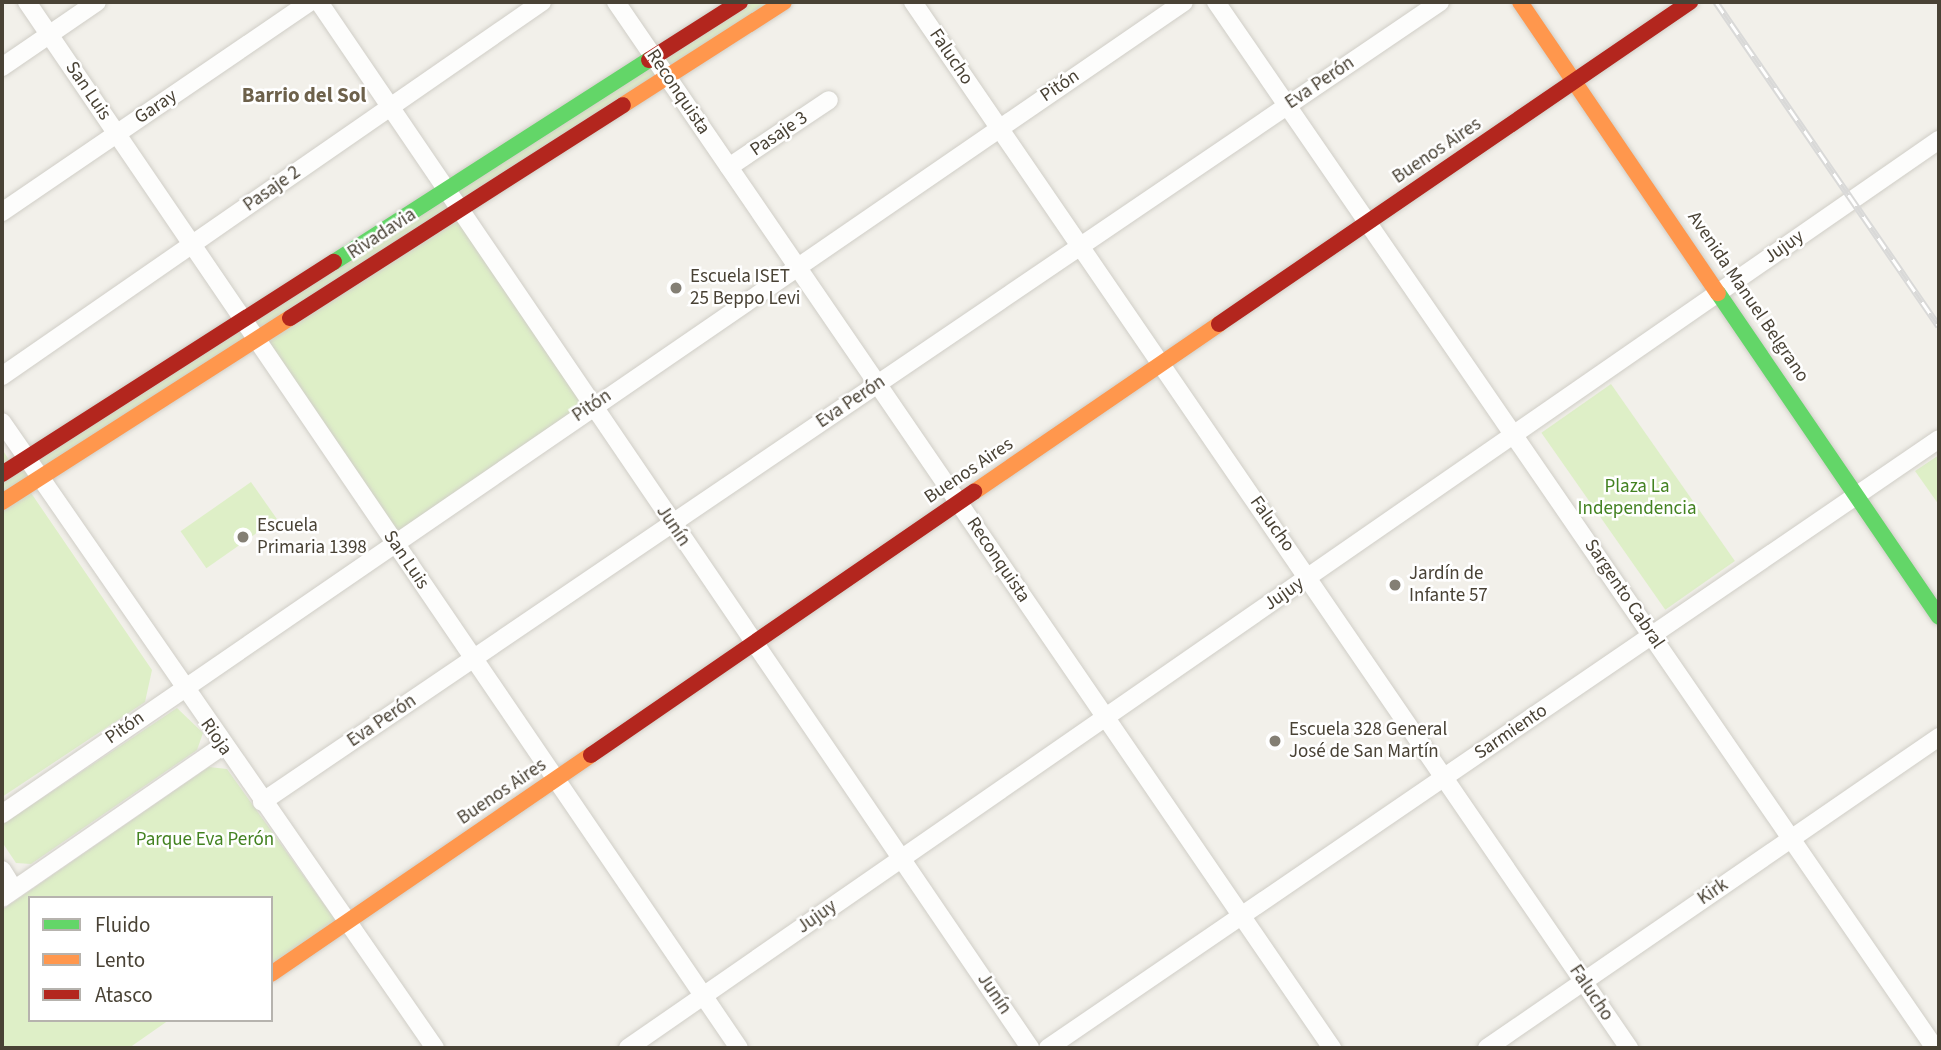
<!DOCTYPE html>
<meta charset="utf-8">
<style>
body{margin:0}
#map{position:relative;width:1941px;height:1050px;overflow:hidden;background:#f2f0ea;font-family:"Source Sans 3",sans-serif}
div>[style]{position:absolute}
.green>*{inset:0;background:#deefc7;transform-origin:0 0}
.roads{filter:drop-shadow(0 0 2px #d0cec7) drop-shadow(0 0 2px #d0cec7)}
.street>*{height:18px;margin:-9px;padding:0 9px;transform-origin:9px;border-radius:9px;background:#fdfdfc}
.fast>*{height:16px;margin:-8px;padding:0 8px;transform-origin:8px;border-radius:8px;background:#63d668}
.slow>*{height:16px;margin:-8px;padding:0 8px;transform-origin:8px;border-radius:8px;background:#ff974d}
.jam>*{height:16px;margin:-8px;padding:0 8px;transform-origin:8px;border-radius:8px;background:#b3261e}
.rail>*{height:7px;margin-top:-3.5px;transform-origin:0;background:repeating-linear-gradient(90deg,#fff 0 13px,#d9d9d8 0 26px);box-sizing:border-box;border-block:2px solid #d9d9d8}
.dots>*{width:19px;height:19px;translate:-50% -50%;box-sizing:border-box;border:4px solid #fff;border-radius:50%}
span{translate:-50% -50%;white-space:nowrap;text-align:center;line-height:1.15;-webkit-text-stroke:5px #fff;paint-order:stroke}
.street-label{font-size:19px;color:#494235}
.poi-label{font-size:19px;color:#494235}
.left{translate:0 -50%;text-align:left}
.park-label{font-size:19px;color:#438221}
.neighbourhood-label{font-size:21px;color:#6d614b;font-weight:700}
.frame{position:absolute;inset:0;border:4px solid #494235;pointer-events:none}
.legend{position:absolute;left:28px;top:896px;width:245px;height:126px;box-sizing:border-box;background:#fff;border:2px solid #b6b3ae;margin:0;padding:9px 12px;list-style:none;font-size:21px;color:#494235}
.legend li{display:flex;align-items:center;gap:14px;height:35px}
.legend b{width:35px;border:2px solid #b6b3ae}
</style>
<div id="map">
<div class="green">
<i style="clip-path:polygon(740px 2px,784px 2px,460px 209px,592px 406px,394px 542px,256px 340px,27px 487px,152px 670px,145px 702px,2px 797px,2px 449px,13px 466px)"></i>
<i style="left:1611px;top:384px;width:216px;height:85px;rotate:55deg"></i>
<i style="clip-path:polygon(1939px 455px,1939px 505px,1915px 471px)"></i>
<i style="left:251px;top:482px;width:45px;height:86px;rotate:55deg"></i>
<i style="clip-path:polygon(177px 708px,203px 733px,197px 750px,31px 864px,16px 863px,2px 842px,2px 825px)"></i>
<i style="clip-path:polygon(209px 767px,227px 769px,336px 921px,271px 964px,271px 898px,30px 898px,30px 1020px,169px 1020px,129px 1048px,2px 1048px,2px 910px)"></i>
</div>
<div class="roads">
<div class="street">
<i style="left:27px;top:2px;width:1265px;rotate:55.76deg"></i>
<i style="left:319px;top:2px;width:1265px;rotate:55.79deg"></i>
<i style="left:616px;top:2px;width:1268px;rotate:55.61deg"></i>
<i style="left:913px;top:2px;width:1268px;rotate:55.61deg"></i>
<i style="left:1216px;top:2px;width:1269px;rotate:55.5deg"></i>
<i style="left:2px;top:67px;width:115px;rotate:-34.4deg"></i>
<i style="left:729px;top:167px;width:120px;rotate:-33.8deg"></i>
<i style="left:2px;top:212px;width:373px;rotate:-34.3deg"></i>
<i style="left:2px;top:376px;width:657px;rotate:-34.71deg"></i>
<i style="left:2px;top:422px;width:761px;rotate:55.33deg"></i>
<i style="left:262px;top:802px;width:1424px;rotate:-34.18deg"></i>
<i style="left:2px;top:814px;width:1434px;rotate:-34.49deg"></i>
<i style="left:2px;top:870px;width:22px;rotate:58deg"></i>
<i style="left:2px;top:898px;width:267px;rotate:-34.6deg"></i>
<i style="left:628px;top:1048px;width:1595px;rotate:-34.71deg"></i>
<i style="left:1048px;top:1048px;width:1079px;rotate:-34.35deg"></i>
<i style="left:1487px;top:1048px;width:549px;rotate:-34.53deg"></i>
</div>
<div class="fast">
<i style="left:334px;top:262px;width:374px;rotate:-32.7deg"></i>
<i style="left:1718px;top:293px;width:392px;rotate:55.7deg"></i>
</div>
<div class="slow">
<i style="left:1520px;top:2px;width:352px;rotate:55.8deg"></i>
<i style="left:623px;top:105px;width:191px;rotate:-32.6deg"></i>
<i style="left:974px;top:492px;width:297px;rotate:-34.4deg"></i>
<i style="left:2px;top:502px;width:342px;rotate:-32.6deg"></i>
<i style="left:271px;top:974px;width:388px;rotate:-34.4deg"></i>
</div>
<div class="jam">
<i style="left:649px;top:60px;width:108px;rotate:-32.5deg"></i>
<i style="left:290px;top:318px;width:395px;rotate:-32.6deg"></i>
<i style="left:1219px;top:324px;width:571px;rotate:-34.36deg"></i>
<i style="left:2px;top:474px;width:394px;rotate:-32.6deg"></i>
<i style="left:591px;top:755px;width:465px;rotate:-34.5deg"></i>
</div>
</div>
<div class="rail">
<i style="left:1716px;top:2px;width:393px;rotate:55.5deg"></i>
</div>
<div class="dots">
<i style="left:676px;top:288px;background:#847f74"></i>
<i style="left:243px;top:537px;background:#847f74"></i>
<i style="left:1395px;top:585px;background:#847f74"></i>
<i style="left:1275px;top:741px;background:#847f74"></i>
</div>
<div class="street-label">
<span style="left:951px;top:57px;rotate:56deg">Falucho</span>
<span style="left:1320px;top:83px;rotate:-34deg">Eva Perón</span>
<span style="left:1060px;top:86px;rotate:-34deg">Pitón</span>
<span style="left:88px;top:91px;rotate:56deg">San Luis</span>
<span style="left:678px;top:92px;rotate:56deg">Reconquista</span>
<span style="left:156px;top:107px;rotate:-34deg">Garay</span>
<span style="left:779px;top:134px;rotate:-34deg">Pasaje 3</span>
<span style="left:1437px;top:151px;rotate:-34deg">Buenos Aires</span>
<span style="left:272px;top:189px;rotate:-35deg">Pasaje 2</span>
<span style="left:382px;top:234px;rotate:-33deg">Rivadavia</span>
<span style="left:1784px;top:247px;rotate:-35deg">Jujuy</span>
<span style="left:1748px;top:297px;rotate:56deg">Avenida Manuel Belgrano</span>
<span style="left:851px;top:402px;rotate:-34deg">Eva Perón</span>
<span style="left:592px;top:406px;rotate:-34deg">Pitón</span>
<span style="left:969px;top:471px;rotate:-34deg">Buenos Aires</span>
<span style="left:1272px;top:524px;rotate:55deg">Falucho</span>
<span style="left:673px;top:526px;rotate:56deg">Junín</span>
<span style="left:406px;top:560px;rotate:56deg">San Luis</span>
<span style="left:998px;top:560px;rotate:56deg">Reconquista</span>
<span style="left:1284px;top:594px;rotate:-35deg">Jujuy</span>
<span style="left:1624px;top:594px;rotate:56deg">Sargento Cabral</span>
<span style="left:382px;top:721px;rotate:-34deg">Eva Perón</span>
<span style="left:125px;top:728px;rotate:-35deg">Pitón</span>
<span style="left:1511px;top:732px;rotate:-34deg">Sarmiento</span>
<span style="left:216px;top:737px;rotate:55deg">Rioja</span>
<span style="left:502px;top:792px;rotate:-34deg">Buenos Aires</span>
<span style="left:1713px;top:892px;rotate:-34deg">Kirk</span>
<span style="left:817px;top:917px;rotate:-35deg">Jujuy</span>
<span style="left:1591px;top:993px;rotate:56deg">Falucho</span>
<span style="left:994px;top:994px;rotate:56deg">Junín</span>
</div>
<div class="poi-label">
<span class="left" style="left:690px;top:288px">Escuela ISET<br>25 Beppo Levi</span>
<span class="left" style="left:257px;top:537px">Escuela<br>Primaria 1398</span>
<span class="left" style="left:1409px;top:585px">Jardín de<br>Infante 57</span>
<span class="left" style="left:1289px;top:741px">Escuela 328 General<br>José de San Martín</span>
</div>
<div class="park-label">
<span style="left:1637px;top:498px">Plaza La<br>Independencia</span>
<span style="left:205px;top:840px">Parque Eva Perón</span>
</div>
<div class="neighbourhood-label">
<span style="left:304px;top:95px">Barrio del Sol</span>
</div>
<div class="frame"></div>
<ul class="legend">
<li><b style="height:9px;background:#63d668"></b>Fluido</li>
<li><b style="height:9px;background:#ff974d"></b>Lento</li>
<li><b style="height:9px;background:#b3261e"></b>Atasco</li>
</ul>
</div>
